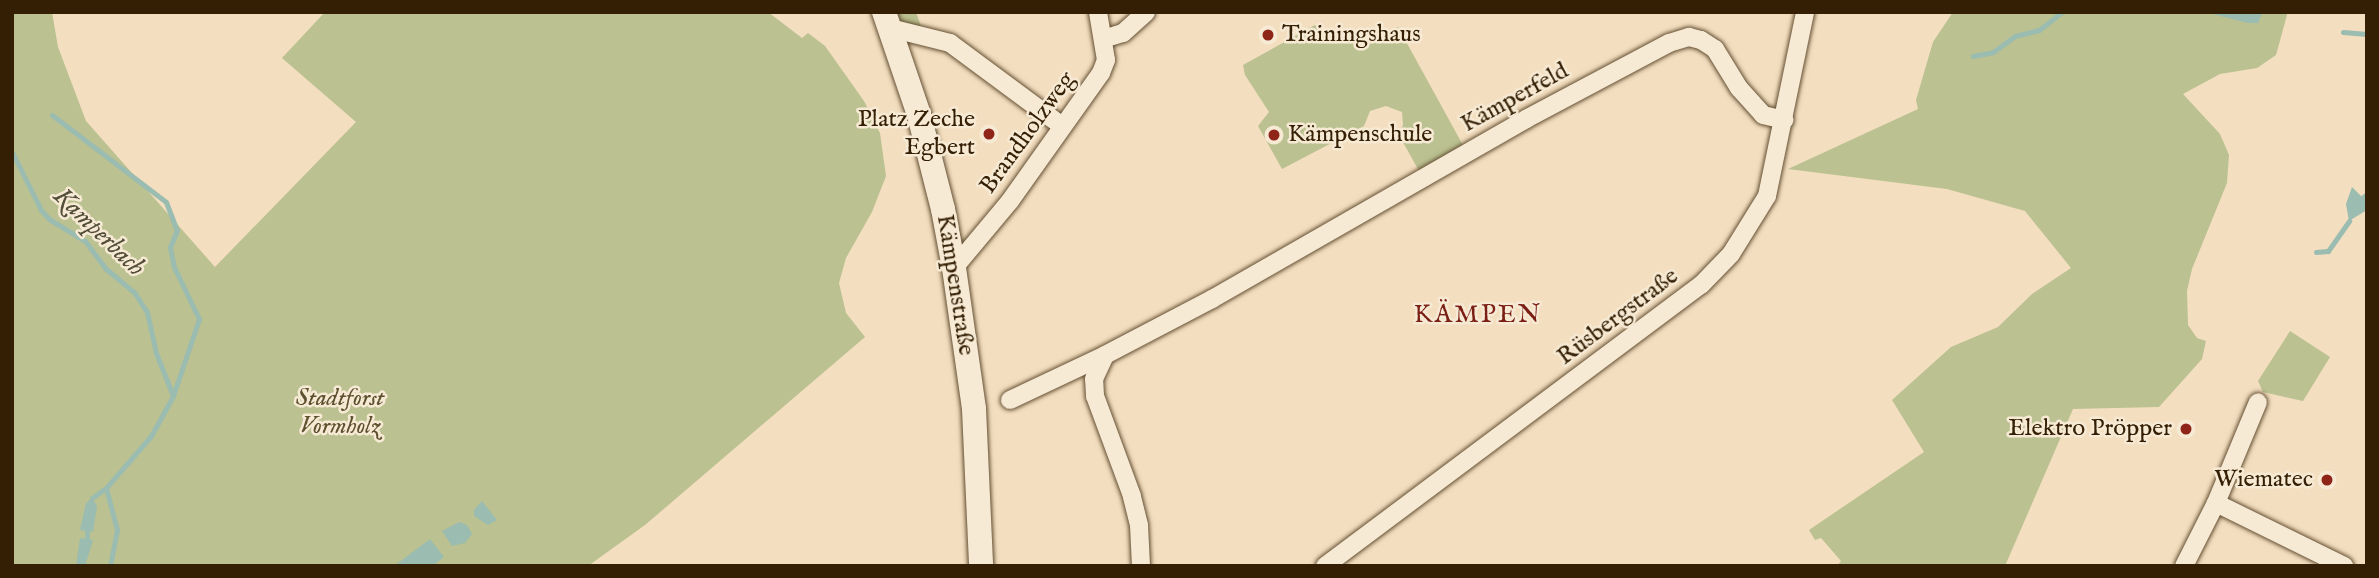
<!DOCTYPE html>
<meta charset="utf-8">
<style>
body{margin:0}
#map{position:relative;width:2379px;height:578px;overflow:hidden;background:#f3debf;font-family:"IM FELL English",serif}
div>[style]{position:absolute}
.green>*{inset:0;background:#bbc191}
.water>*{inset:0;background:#9bbcb0}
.stream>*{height:5px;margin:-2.5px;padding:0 2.5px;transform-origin:2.5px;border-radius:2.5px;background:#9bbcb0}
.roads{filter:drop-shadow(0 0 2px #644f33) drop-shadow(0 0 2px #644f33)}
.street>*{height:18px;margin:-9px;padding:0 9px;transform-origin:9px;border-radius:9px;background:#f7ead5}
.secondary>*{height:24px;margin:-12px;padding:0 12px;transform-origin:12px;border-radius:12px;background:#f7ead5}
.dots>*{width:19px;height:19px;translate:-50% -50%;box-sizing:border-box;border:4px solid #f7ead5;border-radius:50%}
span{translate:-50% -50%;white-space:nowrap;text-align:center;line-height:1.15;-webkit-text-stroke:5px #f7ead5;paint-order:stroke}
.poi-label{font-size:24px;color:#341f04}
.left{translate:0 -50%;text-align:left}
.right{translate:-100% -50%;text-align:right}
.street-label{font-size:24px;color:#341f04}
.park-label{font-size:24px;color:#5c502e;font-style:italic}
.water-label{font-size:26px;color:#534e38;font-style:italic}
.neighbourhood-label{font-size:26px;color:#7a1f14;letter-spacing:2px}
.frame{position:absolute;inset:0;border:14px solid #341f04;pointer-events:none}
</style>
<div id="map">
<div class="green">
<i style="clip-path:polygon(12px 12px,52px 12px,58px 47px,86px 121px,215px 267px,356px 122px,282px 58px,325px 12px,768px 12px,802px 38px,808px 33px,825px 46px,864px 101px,880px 133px,886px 176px,872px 212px,846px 258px,839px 283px,846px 313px,865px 337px,645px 525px,588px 566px,12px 566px)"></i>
<i style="clip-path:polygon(892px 12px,916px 12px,922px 29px,895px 21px)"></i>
<i style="clip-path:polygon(1953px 12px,2287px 12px,2287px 15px,2276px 55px,2257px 68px,2220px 74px,2183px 94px,2220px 134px,2229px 155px,2227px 183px,2192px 269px,2187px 291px,2188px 325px,2197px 338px,2206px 341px,2202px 359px,2159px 407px,2073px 409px,2005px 566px,1837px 566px,1841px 561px,1821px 538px,1815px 540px,1809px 530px,1924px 452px,1892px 400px,1951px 347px,1998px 327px,2032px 294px,2071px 268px,2025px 211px,1947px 189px,1788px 169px,1918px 109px,1916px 100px,1933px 42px)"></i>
<i style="clip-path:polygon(1315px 25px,1327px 33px,1369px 43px,1398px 27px,1464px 147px,1419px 171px,1399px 135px,1403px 125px,1402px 112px,1386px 106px,1370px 111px,1364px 126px,1282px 169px,1258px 126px,1269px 112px,1245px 75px,1243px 65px)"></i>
<i style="clip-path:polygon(2290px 331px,2330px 357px,2303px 401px,2263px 392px,2258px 381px)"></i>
</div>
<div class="water">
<i style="clip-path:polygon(2205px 12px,2263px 12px,2258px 23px,2248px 23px)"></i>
<i style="clip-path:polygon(2352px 187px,2367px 202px,2367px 210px,2349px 221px,2346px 204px)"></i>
<i style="clip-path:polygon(92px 498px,97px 506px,93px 532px,80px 530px,86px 503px)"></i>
<i style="clip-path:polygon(482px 501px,497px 520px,488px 525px,474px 516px,474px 510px)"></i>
<i style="clip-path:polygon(459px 522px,467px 525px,472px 534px,465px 543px,452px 546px,442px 531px)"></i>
<i style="clip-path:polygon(80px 538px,93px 540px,85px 566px,76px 566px)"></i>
<i style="clip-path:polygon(430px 539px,444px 557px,432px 566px,394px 566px)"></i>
</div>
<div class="stream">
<i style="left:2343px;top:32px;width:24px;rotate:5deg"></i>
<i style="left:1973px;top:56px;width:20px;rotate:-11deg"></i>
<i style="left:1993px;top:52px;width:27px;rotate:-36deg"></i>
<i style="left:2015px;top:36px;width:25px;rotate:-14deg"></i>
<i style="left:2039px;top:30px;width:29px;rotate:-38deg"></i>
<i style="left:52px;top:115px;width:143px;rotate:37.3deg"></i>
<i style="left:166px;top:202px;width:30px;rotate:69deg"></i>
<i style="left:177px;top:230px;width:18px;rotate:112deg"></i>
<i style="left:170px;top:247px;width:20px;rotate:79deg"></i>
<i style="left:174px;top:267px;width:58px;rotate:64.3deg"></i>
<i style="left:199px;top:319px;width:81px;rotate:108.7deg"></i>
<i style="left:12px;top:152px;width:65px;rotate:63.4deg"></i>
<i style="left:41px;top:210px;width:12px;rotate:48deg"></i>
<i style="left:49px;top:219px;width:42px;rotate:31.4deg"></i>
<i style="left:85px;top:241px;width:34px;rotate:53deg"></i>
<i style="left:105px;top:268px;width:38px;rotate:40deg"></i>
<i style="left:134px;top:292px;width:24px;rotate:57deg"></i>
<i style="left:147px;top:312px;width:42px;rotate:77.6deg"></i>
<i style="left:156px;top:353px;width:46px;rotate:68.4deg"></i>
<i style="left:173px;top:396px;width:46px;rotate:118.8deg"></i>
<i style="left:151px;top:436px;width:69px;rotate:130.9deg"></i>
<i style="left:106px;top:488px;width:43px;rotate:75.3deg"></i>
<i style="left:117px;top:530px;width:37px;rotate:101deg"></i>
<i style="left:2362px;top:198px;width:6px;rotate:-39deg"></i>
<i style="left:2316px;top:252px;width:12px;rotate:-5deg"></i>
<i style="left:2328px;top:251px;width:37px;rotate:-55deg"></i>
<i style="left:92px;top:498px;width:17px;rotate:-36deg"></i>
<i style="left:87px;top:531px;width:8px;rotate:90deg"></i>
</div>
<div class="roads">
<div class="street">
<i style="left:890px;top:28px;width:62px;rotate:14deg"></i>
<i style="left:950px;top:43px;width:139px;rotate:36.5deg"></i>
<i style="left:1103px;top:39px;width:21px;rotate:-17deg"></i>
<i style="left:1123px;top:33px;width:31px;rotate:-42deg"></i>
<i style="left:954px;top:268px;width:87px;rotate:-50.1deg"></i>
<i style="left:1010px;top:201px;width:157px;rotate:-54.6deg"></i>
<i style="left:1101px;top:73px;width:14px;rotate:-69deg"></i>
<i style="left:1106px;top:60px;width:49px;rotate:-99.5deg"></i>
<i style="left:1010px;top:400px;width:105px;rotate:-25.3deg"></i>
<i style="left:2216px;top:503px;width:143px;rotate:26.2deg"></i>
<i style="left:1141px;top:566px;width:41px;rotate:-92.8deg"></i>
<i style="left:1139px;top:525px;width:30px;rotate:-104deg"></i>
<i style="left:1132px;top:496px;width:107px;rotate:-110.3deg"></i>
<i style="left:1095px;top:396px;width:17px;rotate:-93deg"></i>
<i style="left:1094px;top:379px;width:26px;rotate:-65deg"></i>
<i style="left:1105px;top:355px;width:121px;rotate:-27.6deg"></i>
<i style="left:1212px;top:299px;width:362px;rotate:-29.8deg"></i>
<i style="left:1526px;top:119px;width:162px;rotate:-28deg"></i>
<i style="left:1669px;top:43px;width:21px;rotate:-17deg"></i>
<i style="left:1689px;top:37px;width:12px;rotate:14deg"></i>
<i style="left:1701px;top:40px;width:17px;rotate:33deg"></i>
<i style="left:1715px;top:49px;width:46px;rotate:58.4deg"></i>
<i style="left:1739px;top:88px;width:36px;rotate:48deg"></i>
<i style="left:1763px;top:115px;width:22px;rotate:13deg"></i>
<i style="left:1325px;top:566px;width:469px;rotate:-36.8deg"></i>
<i style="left:1701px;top:285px;width:43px;rotate:-45.9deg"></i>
<i style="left:1731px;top:254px;width:68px;rotate:-58.2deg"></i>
<i style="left:1767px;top:196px;width:188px;rotate:-78.3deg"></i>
<i style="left:2184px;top:566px;width:71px;rotate:-63.1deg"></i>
<i style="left:2216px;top:503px;width:109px;rotate:-67.4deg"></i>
</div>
<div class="secondary">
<i style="left:884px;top:12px;width:109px;rotate:71.2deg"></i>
<i style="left:919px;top:115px;width:97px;rotate:75.7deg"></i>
<i style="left:943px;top:209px;width:60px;rotate:79.4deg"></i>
<i style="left:954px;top:268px;width:142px;rotate:81.9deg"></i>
<i style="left:974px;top:409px;width:157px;rotate:87.4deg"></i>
</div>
</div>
<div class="dots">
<i style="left:1268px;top:35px;background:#8f2418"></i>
<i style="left:989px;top:134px;background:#8f2418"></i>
<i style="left:1274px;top:135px;background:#8f2418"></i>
<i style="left:2186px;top:429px;background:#8f2418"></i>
<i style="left:2327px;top:480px;background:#8f2418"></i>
</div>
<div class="poi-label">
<span class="left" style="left:1282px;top:35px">Trainingshaus</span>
<span class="right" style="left:975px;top:134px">Platz Zeche<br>Egbert</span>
<span class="left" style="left:1288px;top:135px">Kämpenschule</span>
<span class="right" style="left:2172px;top:429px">Elektro Pröpper</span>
<span class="right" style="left:2313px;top:480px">Wiematec</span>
</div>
<div class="street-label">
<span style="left:1515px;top:98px;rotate:-29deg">Kämperfeld</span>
<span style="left:1028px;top:133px;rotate:-54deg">Brandholzweg</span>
<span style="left:955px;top:285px;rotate:81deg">Kämpenstraße</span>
<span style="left:1618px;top:317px;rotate:-37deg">Rüsbergstraße</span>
</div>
<div class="park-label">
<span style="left:340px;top:413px">Stadtforst<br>Vormholz</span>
</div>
<div class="water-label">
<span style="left:99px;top:232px;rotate:44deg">Kamperbach</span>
</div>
<div class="neighbourhood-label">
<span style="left:1478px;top:315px">KÄMPEN</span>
</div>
<div class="frame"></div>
</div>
